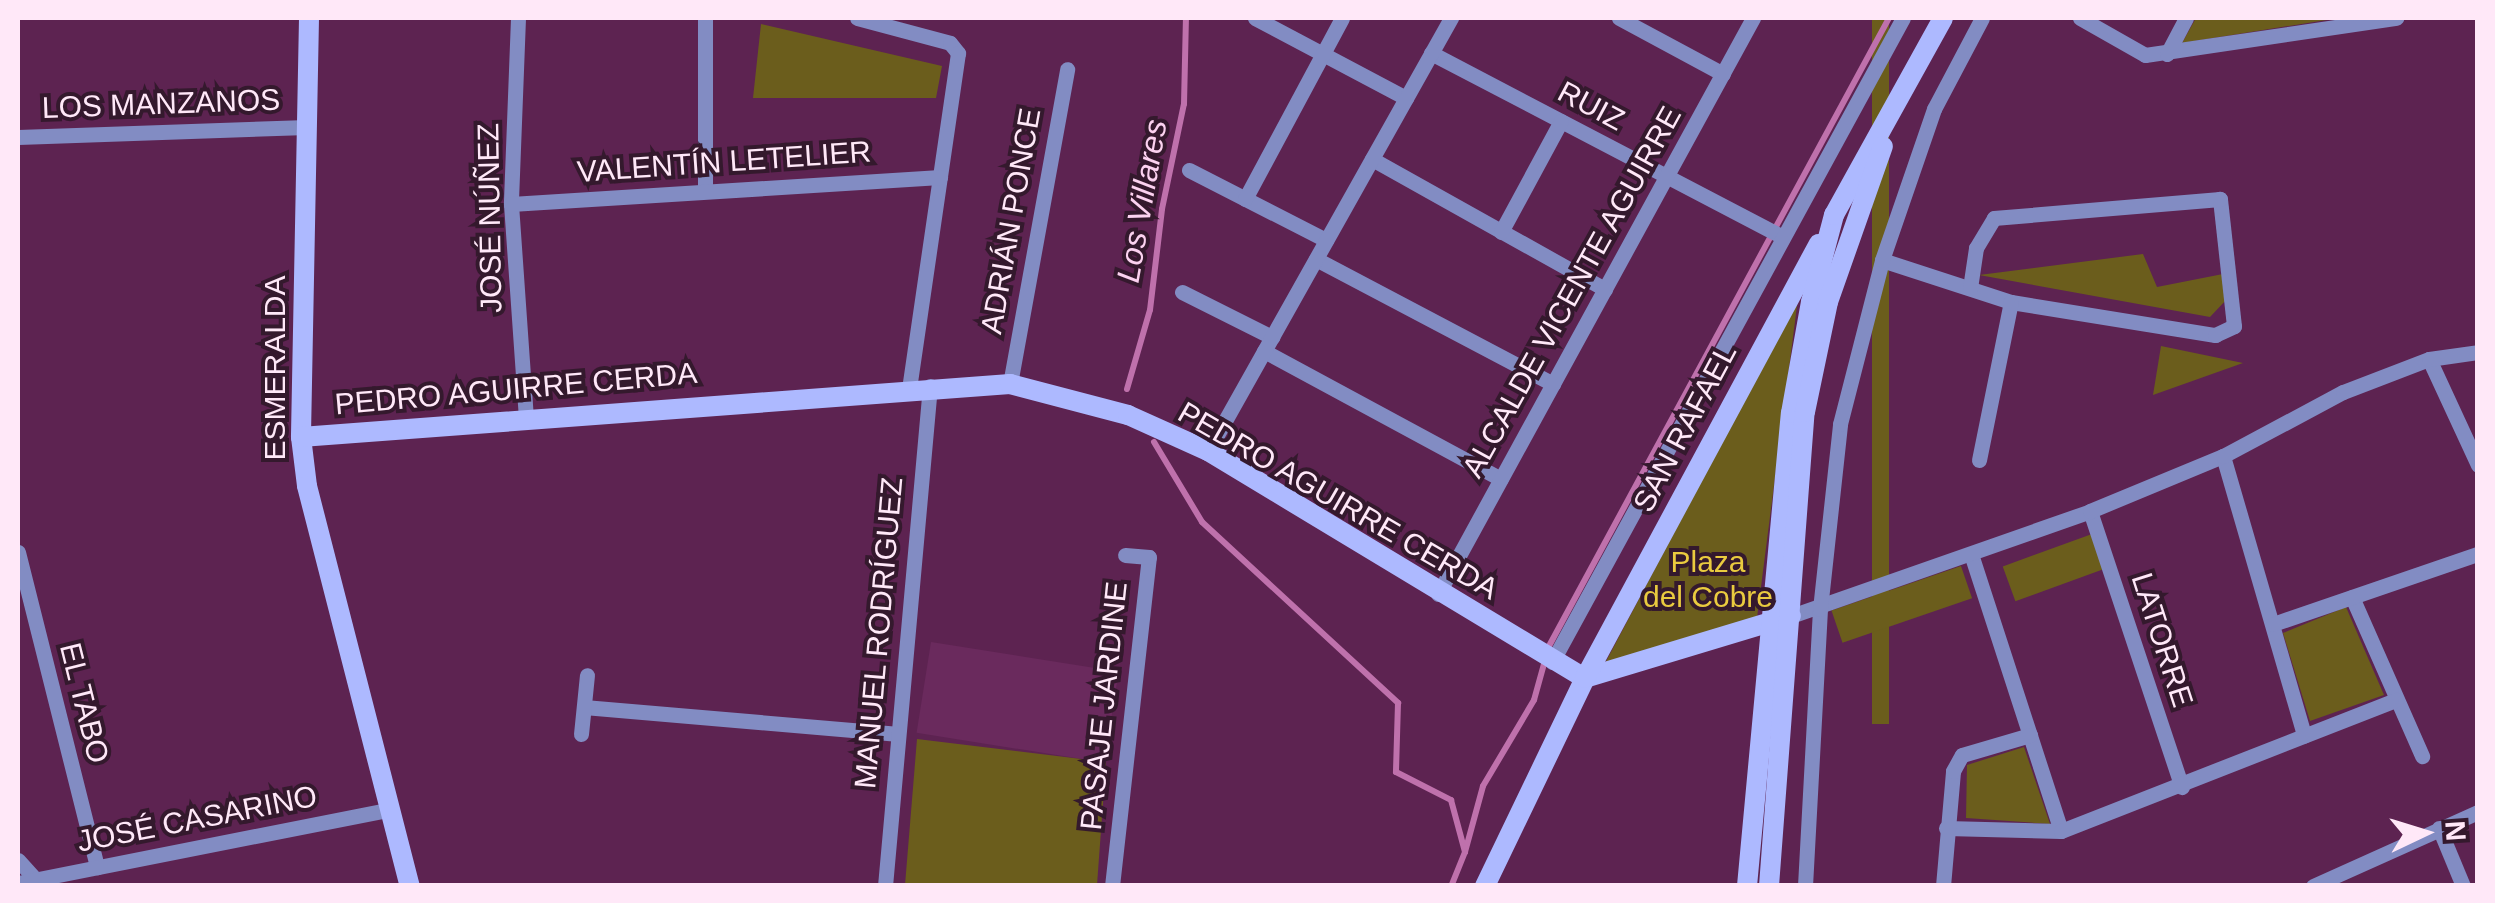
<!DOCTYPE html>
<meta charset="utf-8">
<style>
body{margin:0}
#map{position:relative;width:2495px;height:903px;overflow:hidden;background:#5d2351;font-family:Helvetica,sans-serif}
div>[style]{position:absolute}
.built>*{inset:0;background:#6a2a5d;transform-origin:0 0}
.green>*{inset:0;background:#6b5d1c;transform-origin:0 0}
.stream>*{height:6px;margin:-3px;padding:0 3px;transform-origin:3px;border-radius:3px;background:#bf71ac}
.street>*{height:15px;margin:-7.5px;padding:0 7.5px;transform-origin:7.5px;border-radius:7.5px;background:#828cc3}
.secondary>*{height:20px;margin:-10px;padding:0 10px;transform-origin:10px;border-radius:10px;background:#adb9ff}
span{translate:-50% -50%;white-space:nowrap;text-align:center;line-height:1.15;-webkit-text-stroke:8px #34192d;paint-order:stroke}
.street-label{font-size:30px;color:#ffe8f8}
.park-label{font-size:30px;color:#eacb3f}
.water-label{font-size:32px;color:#fcd2f0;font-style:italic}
.frame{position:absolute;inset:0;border:20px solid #ffe8f8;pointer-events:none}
.north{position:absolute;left:2375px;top:783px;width:100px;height:100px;-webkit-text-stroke:8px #34192d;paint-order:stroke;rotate:86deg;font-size:28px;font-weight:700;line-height:40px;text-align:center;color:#ffe8f8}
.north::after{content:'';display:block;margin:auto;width:35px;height:45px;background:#ffe8f8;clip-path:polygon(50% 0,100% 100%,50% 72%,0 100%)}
</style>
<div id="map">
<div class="built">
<i style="left:931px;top:642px;width:190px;height:92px;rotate:9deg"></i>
</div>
<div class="green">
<i style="left:1872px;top:18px;width:17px;height:706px"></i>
<i style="clip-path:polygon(2196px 18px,2339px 18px,2182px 43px)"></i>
<i style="clip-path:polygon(761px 24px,942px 66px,936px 98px,753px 98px)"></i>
<i style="clip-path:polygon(2143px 254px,2157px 287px,2223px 274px,2227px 299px,2210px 317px,1979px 275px)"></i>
<i style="clip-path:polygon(1798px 298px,1757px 618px,1602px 669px)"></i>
<i style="clip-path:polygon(2161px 346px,2243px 363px,2153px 395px)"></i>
<i style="left:2092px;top:534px;width:37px;height:95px;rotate:70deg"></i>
<i style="left:1961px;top:566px;width:34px;height:137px;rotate:71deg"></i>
<i style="clip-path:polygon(2346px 607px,2384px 695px,2310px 721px,2283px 633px)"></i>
<i style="clip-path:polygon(917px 739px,1106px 762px,1097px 885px,905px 885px)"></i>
<i style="clip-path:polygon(2024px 747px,2050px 824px,1966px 818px,1967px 765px)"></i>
</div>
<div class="stream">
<i style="left:1127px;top:389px;width:82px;rotate:-73.8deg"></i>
<i style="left:1150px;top:310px;width:102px;rotate:-83.2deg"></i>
<i style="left:1162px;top:209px;width:107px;rotate:-78.2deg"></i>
<i style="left:1184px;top:104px;width:86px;rotate:-88.7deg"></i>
<i style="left:1154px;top:442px;width:93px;rotate:59deg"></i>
<i style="left:1202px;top:522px;width:267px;rotate:42.7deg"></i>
<i style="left:1398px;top:703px;width:69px;rotate:91.7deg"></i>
<i style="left:1396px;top:772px;width:62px;rotate:27deg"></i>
<i style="left:1451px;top:800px;width:54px;rotate:74.9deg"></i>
<i style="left:1465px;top:852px;width:37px;rotate:112deg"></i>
<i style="left:1465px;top:852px;width:68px;rotate:-74.7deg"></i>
<i style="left:1483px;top:786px;width:100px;rotate:-59.3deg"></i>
<i style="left:1534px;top:700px;width:56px;rotate:-74.5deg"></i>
<i style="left:1549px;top:646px;width:714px;rotate:-61.57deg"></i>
</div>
<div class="street">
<i style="left:518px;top:18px;width:186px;rotate:92.2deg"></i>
<i style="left:511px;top:204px;width:215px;rotate:86deg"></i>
<i style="left:857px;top:18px;width:96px;rotate:15deg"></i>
<i style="left:950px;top:43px;width:13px;rotate:51deg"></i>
<i style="left:958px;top:53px;width:338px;rotate:98.3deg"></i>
<i style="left:1255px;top:18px;width:171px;rotate:27.9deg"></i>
<i style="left:1619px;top:18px;width:118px;rotate:28.3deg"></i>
<i style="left:2080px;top:18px;width:75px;rotate:29.6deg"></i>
<i style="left:2145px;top:55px;width:254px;rotate:-8.4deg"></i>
<i style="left:1431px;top:53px;width:393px;rotate:27.6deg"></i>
<i style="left:2167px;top:54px;width:41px;rotate:-62.2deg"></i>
<i style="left:18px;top:137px;width:289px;rotate:-2deg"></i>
<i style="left:1372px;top:159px;width:267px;rotate:29.2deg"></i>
<i style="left:1189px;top:170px;width:154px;rotate:27.1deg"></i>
<i style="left:705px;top:188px;width:170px;rotate:-90deg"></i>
<i style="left:1245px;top:199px;width:205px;rotate:-61.8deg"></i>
<i style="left:511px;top:204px;width:430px;rotate:-3.6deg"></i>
<i style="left:1501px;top:232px;width:126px;rotate:-61.6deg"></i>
<i style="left:1316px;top:259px;width:268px;rotate:27.8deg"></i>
<i style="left:1882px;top:260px;width:136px;rotate:18deg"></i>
<i style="left:2011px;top:302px;width:207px;rotate:9.2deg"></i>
<i style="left:2215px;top:335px;width:21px;rotate:-25deg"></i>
<i style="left:2234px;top:326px;width:128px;rotate:-96.3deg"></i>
<i style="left:2220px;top:199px;width:227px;rotate:175.2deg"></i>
<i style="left:1994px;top:218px;width:35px;rotate:121deg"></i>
<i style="left:1976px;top:248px;width:40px;rotate:98.5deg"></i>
<i style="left:1182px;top:292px;width:101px;rotate:26.6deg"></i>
<i style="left:1264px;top:351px;width:269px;rotate:28.4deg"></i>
<i style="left:2429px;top:359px;width:117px;rotate:65.2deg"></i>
<i style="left:1010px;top:384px;width:320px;rotate:-79.7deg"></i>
<i style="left:1208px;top:451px;width:497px;rotate:-60.7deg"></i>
<i style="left:2223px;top:456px;width:291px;rotate:73.8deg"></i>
<i style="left:1979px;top:460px;width:161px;rotate:-78.6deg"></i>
<i style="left:2090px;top:511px;width:291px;rotate:71.6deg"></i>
<i style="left:18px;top:552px;width:325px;rotate:75.9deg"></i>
<i style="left:1972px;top:557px;width:288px;rotate:72deg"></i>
<i style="left:1438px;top:594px;width:657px;rotate:-61.33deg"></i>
<i style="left:2352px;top:597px;width:174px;rotate:66.2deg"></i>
<i style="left:1791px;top:616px;width:317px;rotate:-19.3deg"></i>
<i style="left:2090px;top:511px;width:144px;rotate:-22.5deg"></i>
<i style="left:2223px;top:456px;width:136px;rotate:-28.1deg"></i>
<i style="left:2343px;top:392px;width:92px;rotate:-21deg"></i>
<i style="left:2429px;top:359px;width:49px;rotate:-8.1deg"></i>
<i style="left:2273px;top:624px;width:217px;rotate:-18.9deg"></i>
<i style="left:1552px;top:662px;width:733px;rotate:-61.41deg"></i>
<i style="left:584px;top:707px;width:313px;rotate:4.9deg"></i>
<i style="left:581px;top:734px;width:59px;rotate:-84.2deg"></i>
<i style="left:1946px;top:828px;width:115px;rotate:1.5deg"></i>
<i style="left:2061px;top:831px;width:360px;rotate:-21.4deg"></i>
<i style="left:2439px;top:828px;width:63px;rotate:67.5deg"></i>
<i style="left:18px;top:860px;width:25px;rotate:48deg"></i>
<i style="left:18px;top:883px;width:377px;rotate:-11.2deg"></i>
<i style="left:885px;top:886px;width:502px;rotate:-84.86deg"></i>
<i style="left:1112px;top:886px;width:331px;rotate:-83.6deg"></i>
<i style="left:1149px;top:557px;width:24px;rotate:-175deg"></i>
<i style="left:1805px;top:886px;width:277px;rotate:-86.9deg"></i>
<i style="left:1820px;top:609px;width:186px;rotate:-83.8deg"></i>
<i style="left:1840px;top:424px;width:169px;rotate:-75.6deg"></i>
<i style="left:1882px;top:260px;width:160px;rotate:-71deg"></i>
<i style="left:1934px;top:109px;width:103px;rotate:-62.2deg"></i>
<i style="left:1943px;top:886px;width:115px;rotate:-85deg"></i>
<i style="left:1953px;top:771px;width:18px;rotate:-61deg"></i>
<i style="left:1962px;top:755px;width:71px;rotate:-16.4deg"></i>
<i style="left:2313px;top:886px;width:181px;rotate:-24.2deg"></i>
</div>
<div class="secondary">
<i style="left:309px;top:18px;width:419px;rotate:91.1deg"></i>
<i style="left:301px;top:437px;width:49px;rotate:83deg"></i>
<i style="left:307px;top:486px;width:413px;rotate:75.6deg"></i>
<i style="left:301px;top:437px;width:711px;rotate:-4.28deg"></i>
<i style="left:1010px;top:384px;width:122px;rotate:14.7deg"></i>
<i style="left:1128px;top:415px;width:88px;rotate:24.2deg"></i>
<i style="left:1208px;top:451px;width:440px;rotate:31.1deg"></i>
<i style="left:1585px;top:678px;width:215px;rotate:-16.8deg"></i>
<i style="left:1485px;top:886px;width:231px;rotate:-64.3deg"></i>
<i style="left:1585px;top:678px;width:493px;rotate:-61.7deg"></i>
<i style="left:1747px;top:886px;width:475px;rotate:-84.7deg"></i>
<i style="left:1791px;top:413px;width:113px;rotate:-79.8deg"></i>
<i style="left:1811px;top:302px;width:90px;rotate:-75.2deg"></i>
<i style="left:1834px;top:215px;width:225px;rotate:-61deg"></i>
<i style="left:1769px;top:886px;width:475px;rotate:-85.7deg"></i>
<i style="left:1805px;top:412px;width:112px;rotate:-78.2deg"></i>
<i style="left:1828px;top:302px;width:165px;rotate:-70.6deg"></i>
</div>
<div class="street-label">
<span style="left:161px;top:104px;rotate:-2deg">LOS MANZANOS</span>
<span style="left:1591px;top:106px;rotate:28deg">RUIZ</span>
<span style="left:724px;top:162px;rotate:-4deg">VALENTÍN LETELIER</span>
<span style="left:490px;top:218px;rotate:-91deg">JOSÉ NÚÑEZ</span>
<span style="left:1011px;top:221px;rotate:-80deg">ADRIÁN PONCE</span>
<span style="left:1572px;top:292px;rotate:-61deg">ALCALDE VICENTE AGUIRRE</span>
<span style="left:275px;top:368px;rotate:-90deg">ESMERALDA</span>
<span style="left:516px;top:389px;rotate:-5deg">PEDRO AGUIRRE CERDA</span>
<span style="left:1685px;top:428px;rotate:-62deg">SAN RAFAEL</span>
<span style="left:1338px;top:501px;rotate:30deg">PEDRO AGUIRRE CERDA</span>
<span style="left:879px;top:633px;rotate:-85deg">MANUEL RODRÍGUEZ</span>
<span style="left:2162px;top:640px;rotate:72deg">LATORRE</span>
<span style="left:84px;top:703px;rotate:76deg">EL TABO</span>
<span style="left:1104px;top:706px;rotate:-84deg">PASAJE JARDINE</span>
<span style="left:197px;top:819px;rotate:-11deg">JOSÉ CASARINO</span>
</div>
<div class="park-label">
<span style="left:1708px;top:579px">Plaza<br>del Cobre</span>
</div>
<div class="water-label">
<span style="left:1142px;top:201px;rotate:-80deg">Los Villares</span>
</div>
<div class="frame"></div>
<div class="north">N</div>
</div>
